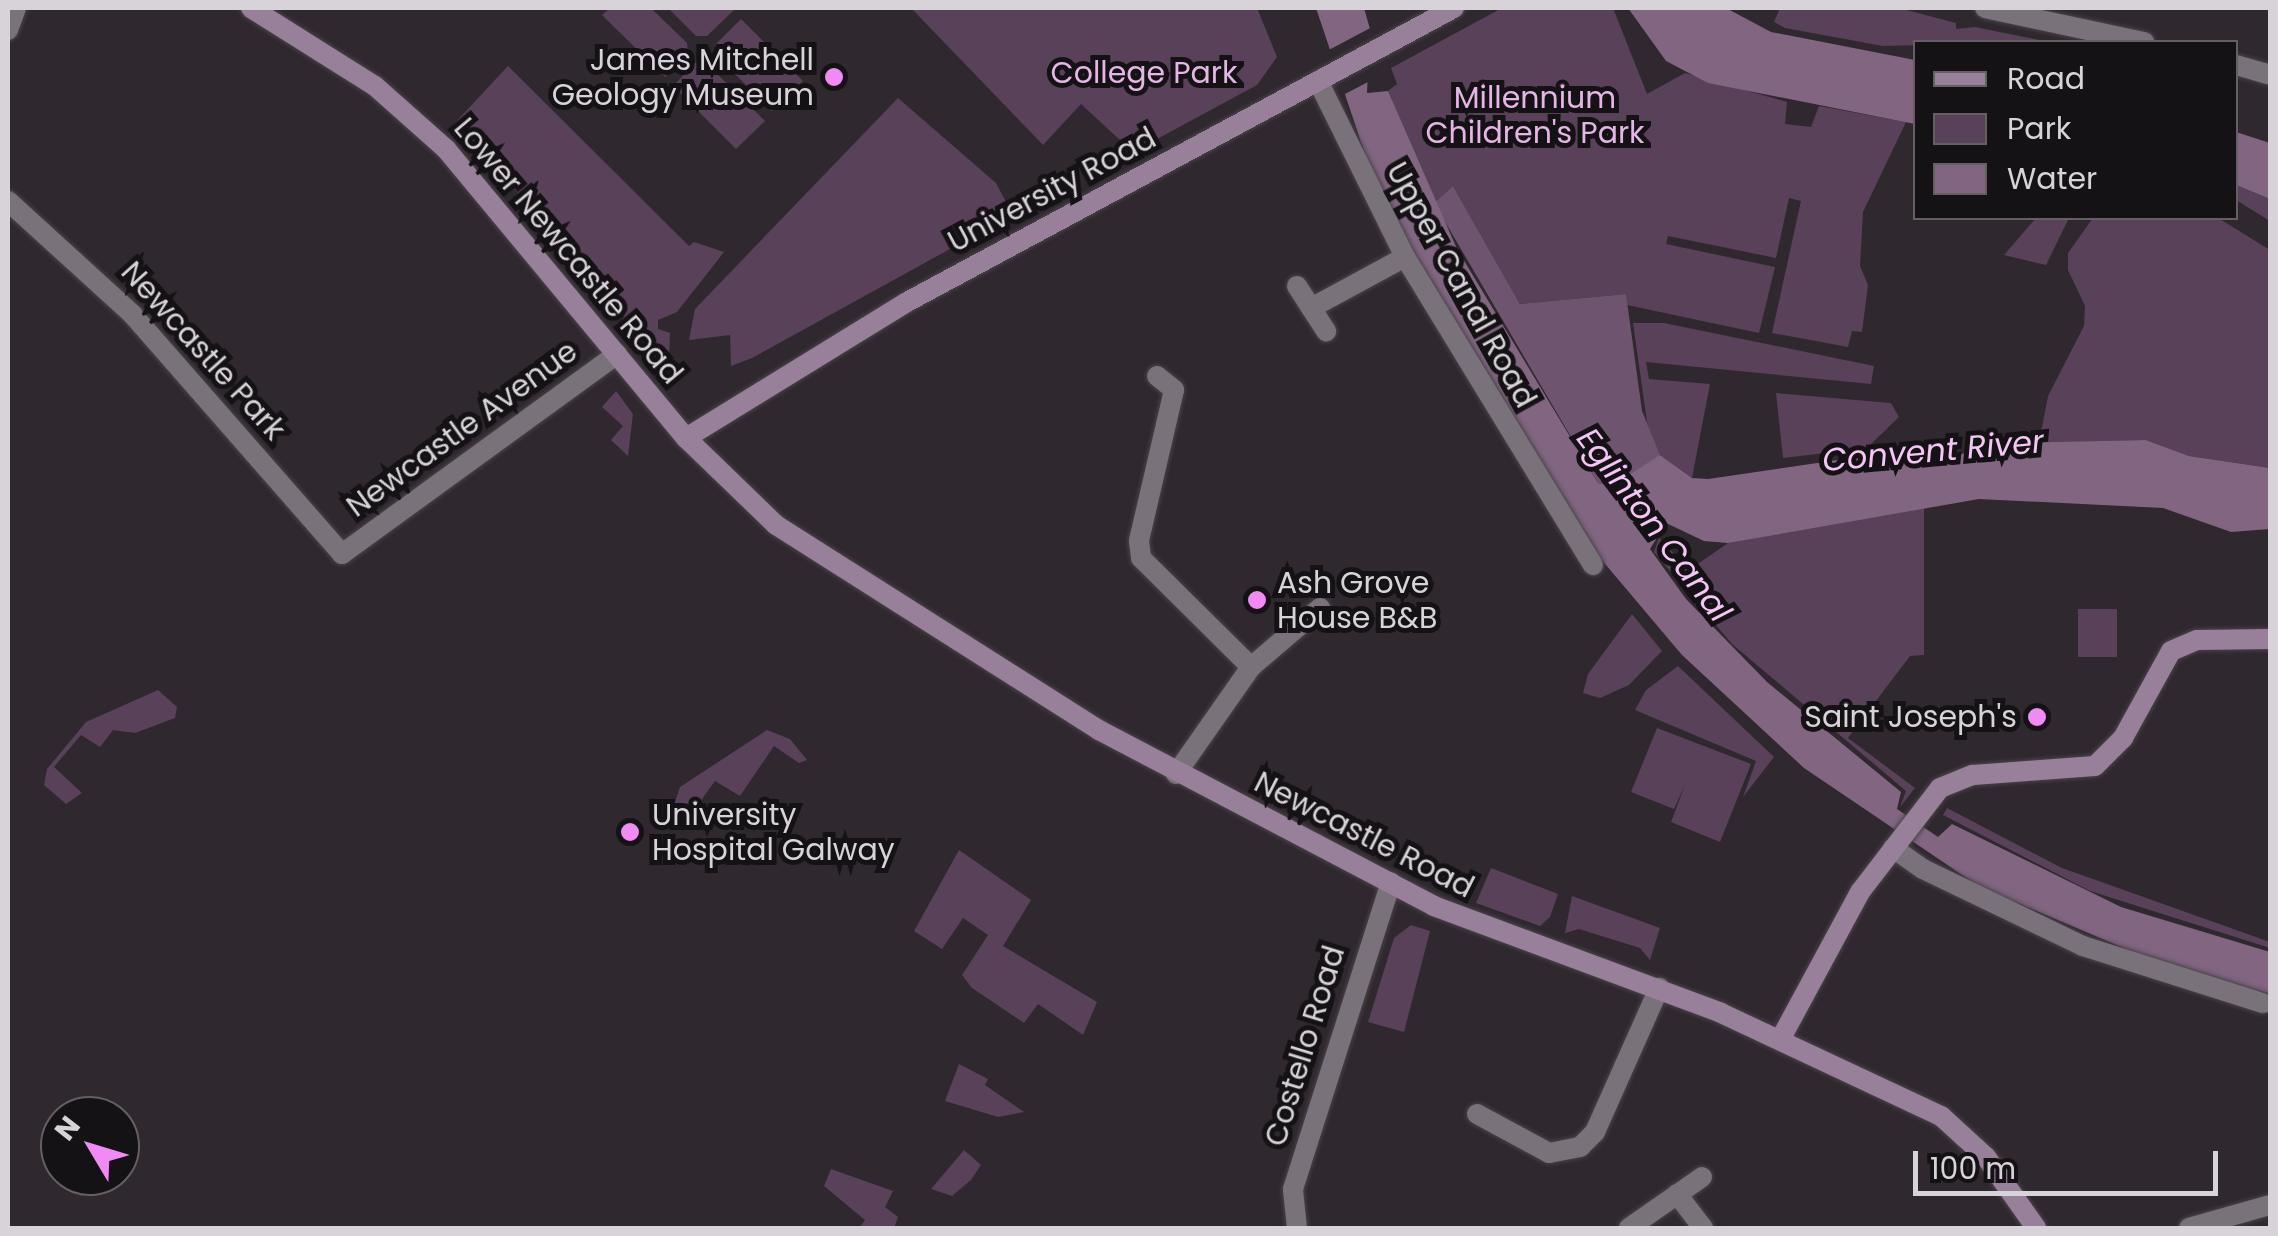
<!DOCTYPE html>
<style>
body{margin:0}
#map{position:relative;width:2278px;height:1236px;overflow:hidden;background:#2f282f;font-family:Poppins,sans-serif}
div>[style]{position:absolute}
.green>*{inset:0;background:#584159;transform-origin:0 0}
.forest>*{inset:0;background:#6e546f}
.water>*{inset:0;background:#816581}
.pier>*{inset:0;background:#2f282f}
.roads{filter:drop-shadow(0 0 2px #494349) drop-shadow(0 0 2px #494349)}
.street>*{height:20px;margin:-10px;padding:0 10px;transform-origin:10px;border-radius:10px;background:#7a727a}
.secondary>*{height:20px;margin:-10px;padding:0 10px;transform-origin:10px;border-radius:10px;background:#99809a}
.dots>*{width:28px;height:28px;translate:-50% -50%;box-sizing:border-box;border:5px solid #151215;border-radius:50%}
span{translate:-50% -50%;white-space:nowrap;text-align:center;line-height:1.15;-webkit-text-stroke:10px #151215;paint-order:stroke}
.poi-label{font-size:30px;color:#d8d3d8}
.right{translate:-100% -50%;text-align:right}
.left{translate:0 -50%;text-align:left}
.park-label{font-size:30px;color:#e5b5e5}
.street-label{font-size:30px;color:#d8d3d8}
.water-label{font-size:32px;color:#f5c5f5;font-style:italic}
.frame{position:absolute;inset:0;border:10px solid #d8d3d8;pointer-events:none}
.legend{position:absolute;left:1913px;top:40px;width:325px;height:180px;box-sizing:border-box;background:#151215;border:2px solid #635f63;margin:0;padding:12px 18px;list-style:none;font-size:30px;color:#d8d3d8}
.legend li{display:flex;align-items:center;gap:20px;height:50px}
.legend b{width:50px;border:2px solid #635f63}
.north{position:absolute;left:40px;top:1096px;width:100px;height:100px;box-sizing:border-box;background:#151215;border:2px solid #635f63;border-radius:50%;rotate:308deg;font-size:28px;font-weight:700;line-height:40px;text-align:center;color:#d8d3d8}
.north::after{content:'';display:block;margin:auto;width:35px;height:45px;background:#f18af4;clip-path:polygon(50% 0,100% 100%,50% 72%,0 100%)}
.scale{position:absolute;left:1913px;top:1151px;width:305px;height:45px;box-sizing:border-box;border:5px solid #d8d3d8;border-top:0;padding-left:12px;font-size:30px;line-height:35px;white-space:nowrap;color:#d8d3d8;-webkit-text-stroke:8px #151215;paint-order:stroke}
</style>
<div id="map">
<div class="green">
<i style="clip-path:polygon(610px 8px,651px 8px,687px 43px,688px 54px,665px 77px,602px 15px)"></i>
<i style="clip-path:polygon(668px 8px,731px 8px,734px 10px,707px 36px,696px 36px)"></i>
<i style="clip-path:polygon(911px 8px,1257px 8px,1277px 57px,1257px 85px,1133px 152px,1081px 104px,1043px 145px)"></i>
<i style="clip-path:polygon(1502px 8px,1613px 8px,1647px 94px,1685px 73px,1787px 102px,1785px 124px,1811px 127px,1819px 106px,1906px 122px,1863px 212px,1860px 266px,1868px 285px,1862px 332px,1852px 331px,1848px 347px,1772px 333px,1801px 201px,1789px 198px,1776px 258px,1668px 236px,1666px 244px,1775px 267px,1759px 333px,1627px 305px,1626px 294px,1520px 304px,1453px 186px,1434px 203px,1388px 91px,1397px 84px,1391px 68px)"></i>
<i style="clip-path:polygon(1780px 8px,1899px 8px,1956px 23px,1956px 29px,1975px 27px,2049px 42px,1883px 46px,1785px 28px,1774px 22px)"></i>
<i style="clip-path:polygon(741px 19px,803px 81px,772px 111px,716px 55px,715px 45px)"></i>
<i style="clip-path:polygon(696px 62px,707px 64px,765px 121px,736px 149px,673px 86px)"></i>
<i style="clip-path:polygon(508px 66px,689px 246px,694px 242px,724px 252px,677px 312px,658px 320px,658px 329px,670px 333px,669px 358px,631px 330px,540px 216px,453px 125px)"></i>
<i style="clip-path:polygon(898px 98px,996px 183px,1006px 202px,999px 222px,752px 358px,731px 366px,730px 335px,689px 340px,695px 309px)"></i>
<i style="clip-path:polygon(2236px 185px,2270px 199px,2270px 221px,2236px 200px)"></i>
<i style="clip-path:polygon(2036px 218px,2069px 218px,2046px 265px,2004px 255px)"></i>
<i style="clip-path:polygon(2093px 218px,2218px 218px,2270px 250px,2270px 468px,2189px 456px,2146px 440px,2039px 443px,2048px 396px,2084px 326px,2085px 306px,2068px 270px,2068px 253px)"></i>
<i style="clip-path:polygon(1633px 323px,1664px 323px,1874px 366px,1871px 384px,1646px 362px,1649px 379px,1710px 384px,1692px 478px,1660px 455px,1648px 429px)"></i>
<i style="clip-path:polygon(616px 391px,633px 414px,628px 456px,611px 440px,623px 426px,602px 407px)"></i>
<i style="clip-path:polygon(1776px 393px,1891px 403px,1899px 417px,1867px 448px,1783px 458px)"></i>
<i style="clip-path:polygon(1924px 505px,1924px 655px,1910px 656px,1848px 738px,1915px 788px,1900px 807px,1906px 791px,1732px 644px,1654px 552px,1659px 538px,1689px 570px,1728px 543px)"></i>
<i style="left:2078px;top:609px;width:39px;height:48px"></i>
<i style="clip-path:polygon(1632px 614px,1662px 651px,1629px 685px,1600px 698px,1583px 693px,1588px 674px)"></i>
<i style="clip-path:polygon(1678px 666px,1774px 757px,1743px 797px,1756px 761px,1635px 710px,1646px 690px)"></i>
<i style="clip-path:polygon(158px 690px,177px 707px,175px 718px,135px 733px,113px 730px,100px 747px,81px 735px,54px 767px,82px 793px,66px 804px,44px 785px,47px 769px,86px 722px)"></i>
<i style="clip-path:polygon(1657px 728px,1751px 764px,1720px 842px,1671px 822px,1685px 785px,1674px 809px,1631px 792px)"></i>
<i style="clip-path:polygon(767px 730px,790px 739px,807px 760px,799px 763px,774px 746px,740px 796px,715px 781px,681px 828px,669px 820px,680px 787px)"></i>
<i style="clip-path:polygon(1947px 808px,2062px 868px,2270px 942px,2270px 948px,2090px 891px,1943px 815px)"></i>
<i style="clip-path:polygon(959px 850px,1031px 900px,1003px 946px,1097px 1002px,1083px 1035px,1038px 1004px,1024px 1023px,972px 988px,962px 975px,988px 935px,963px 918px,942px 949px,914px 931px)"></i>
<i style="clip-path:polygon(1491px 868px,1558px 894px,1550px 917px,1540px 926px,1476px 903px)"></i>
<i style="clip-path:polygon(1572px 896px,1660px 928px,1650px 960px,1640px 948px,1579px 929px,1565px 933px)"></i>
<i style="clip-path:polygon(1411px 925px,1430px 931px,1404px 1032px,1368px 1022px,1394px 938px)"></i>
<i style="clip-path:polygon(959px 1064px,988px 1079px,985px 1085px,1024px 1112px,998px 1117px,945px 1101px)"></i>
<i style="clip-path:polygon(964px 1150px,981px 1165px,971px 1180px,952px 1196px,931px 1189px)"></i>
<i style="clip-path:polygon(831px 1169px,893px 1191px,885px 1207px,898px 1217px,894px 1228px,859px 1228px,865px 1220px,824px 1186px)"></i>
</div>
<div class="forest">
<i style="clip-path:polygon(1453px 186px,1520px 304px,1626px 294px,1642px 411px,1660px 455px,1652px 464px,1612px 486px,1598px 483px,1434px 203px)"></i>
</div>
<div class="water">
<i style="clip-path:polygon(1316px 8px,1364px 8px,1370px 29px,1367px 93px,1388px 91px,1457px 249px,1598px 483px,1612px 486px,1660px 455px,1692px 478px,1708px 479px,1858px 457px,1939px 459px,2011px 443px,2146px 440px,2189px 456px,2270px 468px,2270px 529px,2231px 532px,2163px 508px,1979px 499px,1728px 543px,1704px 541px,1666px 523px,1650px 549px,1686px 599px,1767px 682px,1901px 792px,1897px 809px,1938px 837px,1952px 824px,2121px 907px,2270px 952px,2270px 994px,2171px 968px,1980px 887px,1804px 768px,1682px 655px,1595px 552px,1406px 242px,1370px 169px)"></i>
<i style="clip-path:polygon(1628px 8px,1726px 8px,1771px 32px,1915px 60px,1915px 124px,1708px 83px,1666px 61px)"></i>
<i style="clip-path:polygon(2236px 132px,2270px 143px,2270px 199px,2236px 185px)"></i>
</div>
<div class="pier">
<i style="clip-path:polygon(1374px 26px,1370px 81px,1343px 95px,1327px 51px)"></i>
</div>
<div class="roads">
<div class="street">
<i style="left:1985px;top:8px;width:163px;rotate:12.1deg"></i>
<i style="left:8px;top:30px;width:23px;rotate:-70deg"></i>
<i style="left:2236px;top:65px;width:35px;rotate:16deg"></i>
<i style="left:1318px;top:81px;width:196px;rotate:63.7deg"></i>
<i style="left:1405px;top:257px;width:361px;rotate:58.6deg"></i>
<i style="left:8px;top:201px;width:168px;rotate:42.3deg"></i>
<i style="left:132px;top:314px;width:319px;rotate:48.8deg"></i>
<i style="left:342px;top:554px;width:340px;rotate:-36deg"></i>
<i style="left:1297px;top:286px;width:54px;rotate:57.2deg"></i>
<i style="left:1311px;top:308px;width:107px;rotate:-28.5deg"></i>
<i style="left:1157px;top:376px;width:22px;rotate:39deg"></i>
<i style="left:1174px;top:390px;width:155px;rotate:103.1deg"></i>
<i style="left:1139px;top:541px;width:17px;rotate:83deg"></i>
<i style="left:1141px;top:558px;width:155px;rotate:44.7deg"></i>
<i style="left:1176px;top:774px;width:131px;rotate:-55deg"></i>
<i style="left:1251px;top:667px;width:91px;rotate:-40.5deg"></i>
<i style="left:1893px;top:848px;width:37px;rotate:35deg"></i>
<i style="left:1923px;top:869px;width:178px;rotate:25.7deg"></i>
<i style="left:2083px;top:946px;width:189px;rotate:17.6deg"></i>
<i style="left:1477px;top:1114px;width:82px;rotate:28.4deg"></i>
<i style="left:1549px;top:1153px;width:32px;rotate:-11deg"></i>
<i style="left:1580px;top:1147px;width:21px;rotate:-45deg"></i>
<i style="left:1595px;top:1132px;width:158px;rotate:-66deg"></i>
<i style="left:1677px;top:1194px;width:43px;rotate:52.6deg"></i>
<i style="left:1297px;top:1228px;width:39px;rotate:-96deg"></i>
<i style="left:1293px;top:1189px;width:322px;rotate:-72.3deg"></i>
<i style="left:1629px;top:1228px;width:89px;rotate:-34.9deg"></i>
<i style="left:2189px;top:1228px;width:84px;rotate:-15.9deg"></i>
</div>
<div class="secondary">
<i style="left:251px;top:8px;width:146px;rotate:32.2deg"></i>
<i style="left:375px;top:86px;width:95px;rotate:41.6deg"></i>
<i style="left:446px;top:149px;width:376px;rotate:50.3deg"></i>
<i style="left:686px;top:438px;width:125px;rotate:44deg"></i>
<i style="left:776px;top:525px;width:383px;rotate:32.4deg"></i>
<i style="left:1099px;top:730px;width:378px;rotate:27.7deg"></i>
<i style="left:1434px;top:906px;width:306px;rotate:20.4deg"></i>
<i style="left:1721px;top:1013px;width:243px;rotate:25.1deg"></i>
<i style="left:1941px;top:1116px;width:61px;rotate:42.3deg"></i>
<i style="left:1986px;top:1157px;width:87px;rotate:54.8deg"></i>
<i style="left:686px;top:438px;width:259px;rotate:-31.6deg"></i>
<i style="left:907px;top:302px;width:621px;rotate:-28.26deg"></i>
<i style="left:1780px;top:1040px;width:168px;rotate:-61.6deg"></i>
<i style="left:1860px;top:892px;width:131px;rotate:-52.4deg"></i>
<i style="left:1940px;top:788px;width:35px;rotate:-22deg"></i>
<i style="left:1973px;top:775px;width:122px;rotate:-4.2deg"></i>
<i style="left:2095px;top:766px;width:40px;rotate:-45deg"></i>
<i style="left:2123px;top:738px;width:99px;rotate:-61.1deg"></i>
<i style="left:2171px;top:651px;width:28px;rotate:-23deg"></i>
<i style="left:2197px;top:640px;width:73px;rotate:-0.8deg"></i>
</div>
</div>
<div class="dots">
<i style="left:834px;top:77px;background:#f18af4"></i>
<i style="left:1257px;top:600px;background:#f18af4"></i>
<i style="left:2037px;top:717px;background:#f18af4"></i>
<i style="left:630px;top:832px;background:#f18af4"></i>
</div>
<div class="poi-label">
<span class="right" style="left:814px;top:77px">James Mitchell<br>Geology Museum</span>
<span class="left" style="left:1277px;top:600px">Ash Grove<br>House B&amp;B</span>
<span class="right" style="left:2017px;top:717px">Saint Joseph's</span>
<span class="left" style="left:652px;top:832px">University<br>Hospital Galway</span>
</div>
<div class="park-label">
<span style="left:1144px;top:73px">College Park</span>
<span style="left:1535px;top:115px">Millennium<br>Children's Park</span>
</div>
<div class="street-label">
<span style="left:1052px;top:190px;rotate:-28deg">University Road</span>
<span style="left:568px;top:251px;rotate:50deg">Lower Newcastle Road</span>
<span style="left:1461px;top:285px;rotate:61deg">Upper Canal Road</span>
<span style="left:203px;top:351px;rotate:48deg">Newcastle Park</span>
<span style="left:462px;top:429px;rotate:-36deg">Newcastle Avenue</span>
<span style="left:1364px;top:835px;rotate:27deg">Newcastle Road</span>
<span style="left:1305px;top:1046px;rotate:-73deg">Costello Road</span>
</div>
<div class="water-label">
<span style="left:1933px;top:451px;rotate:-5deg">Convent River</span>
<span style="left:1654px;top:525px;rotate:53deg">Eglinton Canal</span>
</div>
<div class="frame"></div>
<ul class="legend">
<li><b style="height:12px;background:#99809a"></b>Road</li>
<li><b style="height:28px;background:#584159"></b>Park</li>
<li><b style="height:28px;background:#816581"></b>Water</li>
</ul>
<div class="north">N</div>
<div class="scale">100 m</div>
</div>
